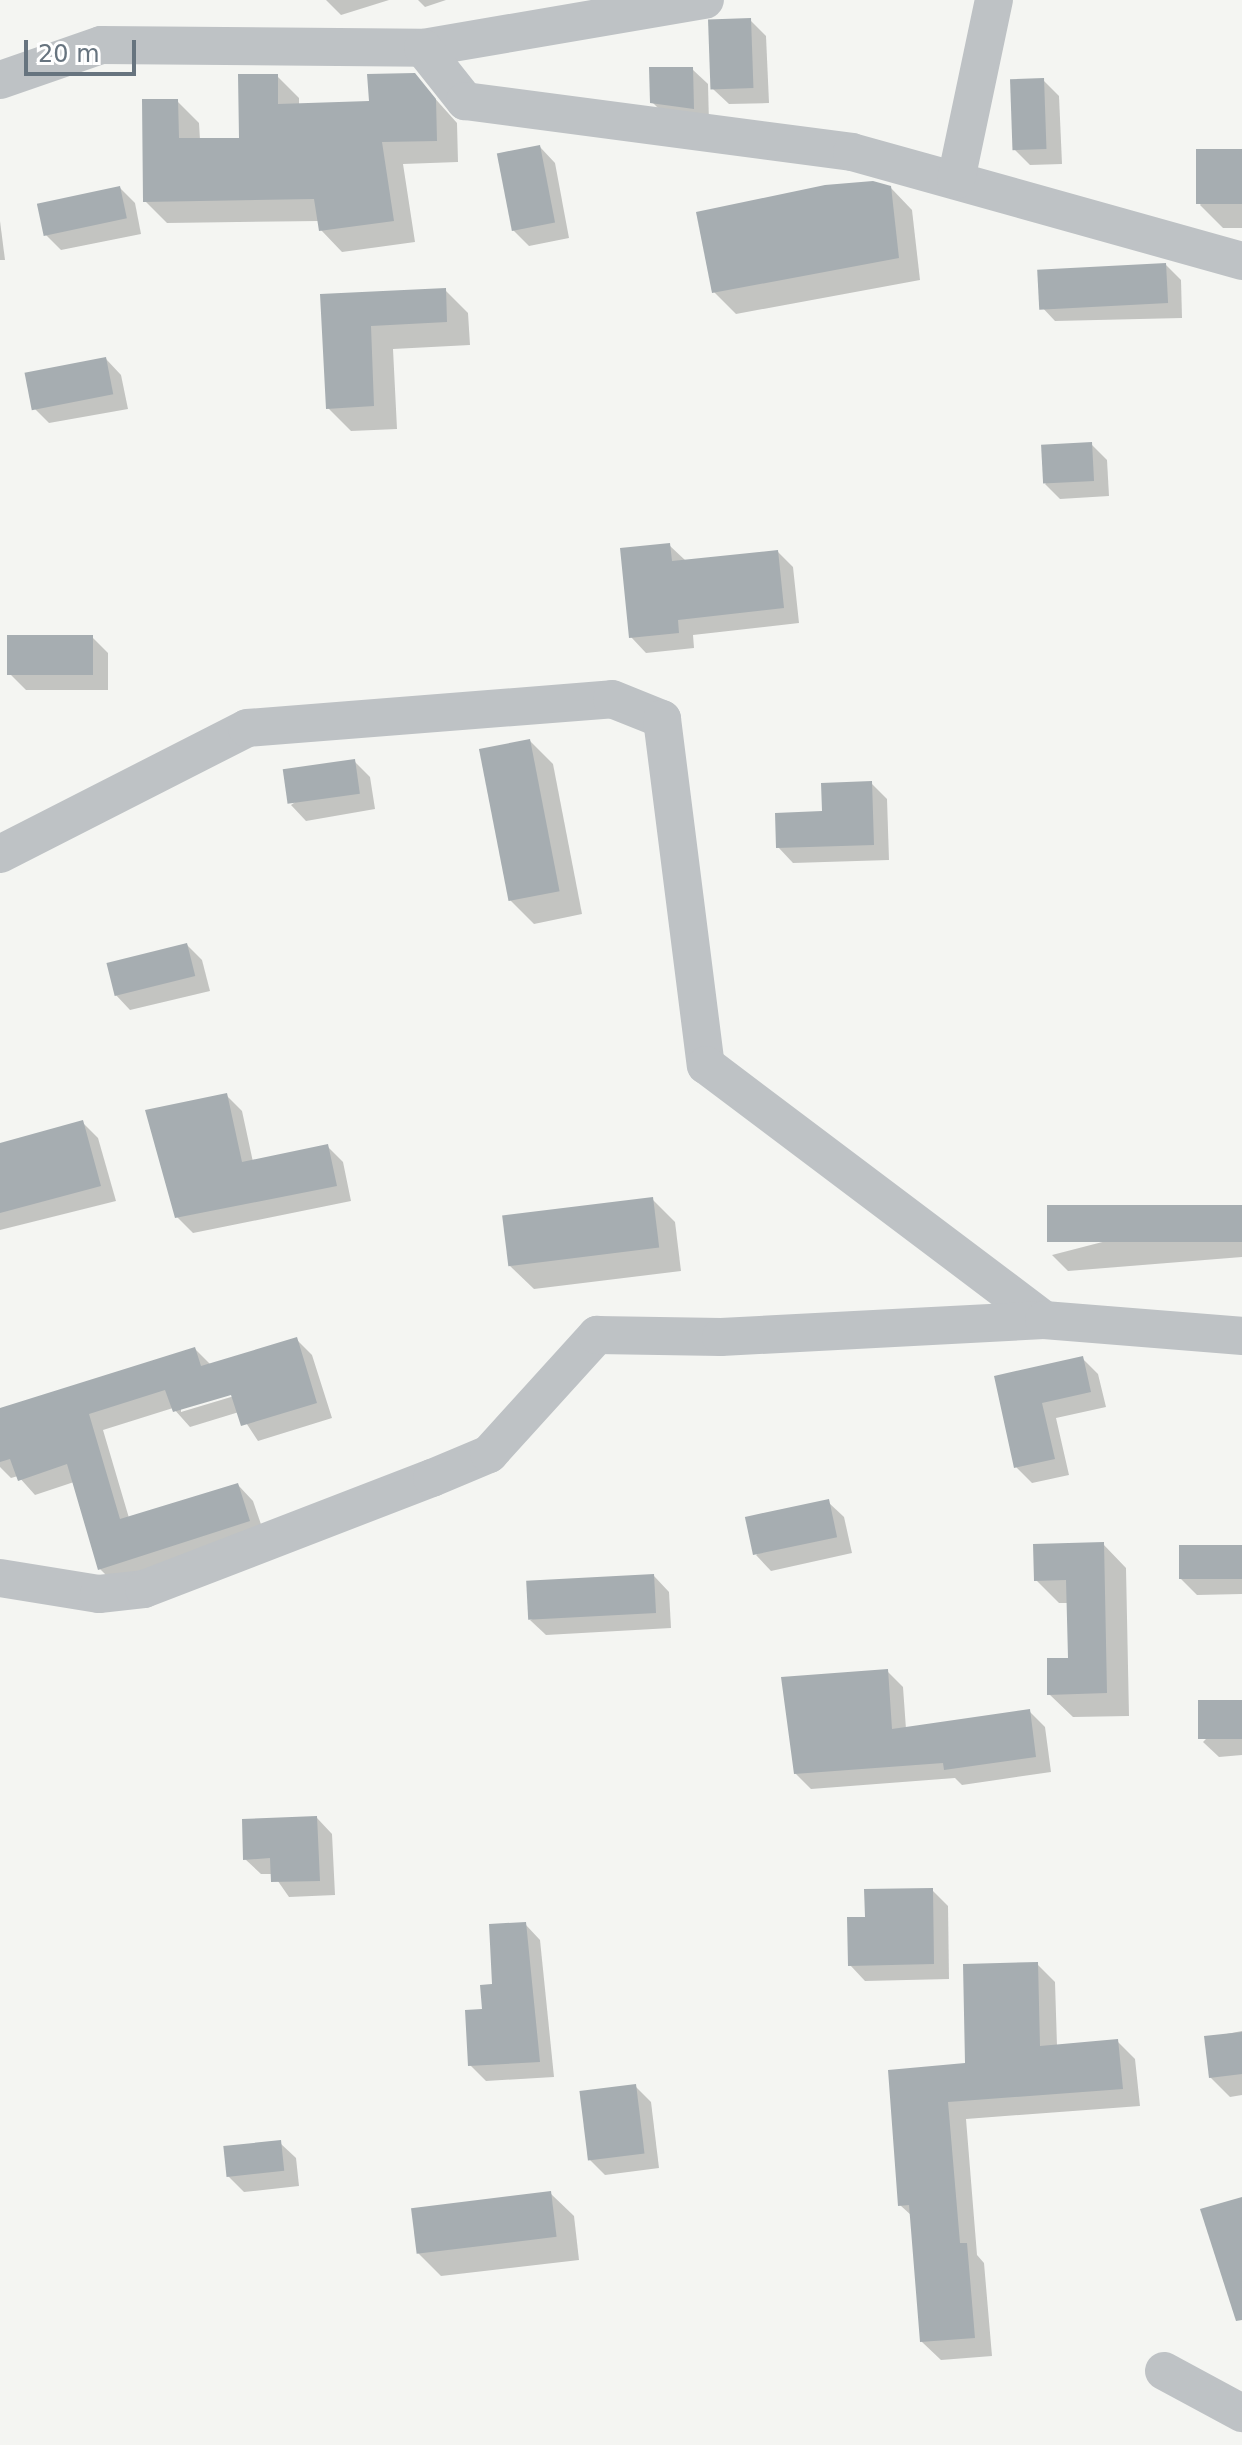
<!DOCTYPE html>
<style>
body{margin:0}
#map{position:relative;width:1242px;height:2445px;overflow:hidden;background:#f4f5f2;font-family:"DejaVu Sans",sans-serif}
div>[style]{position:absolute}
.shadow>*{inset:0;background:#0003}
.building>*{inset:0;background:#a6adb1;transform-origin:0 0}
.minor>*{height:38px;margin:-19px;padding:0 19px;transform-origin:19px;border-radius:19px;background:#bec2c5}
span{translate:-50% -50%;white-space:nowrap;text-align:center;line-height:1.15;-webkit-text-stroke:8px #fff;paint-order:stroke}
.scale{position:absolute;left:24px;top:40px;width:112px;height:36px;box-sizing:border-box;border:4px solid #67747f;border-top:0;padding-left:10px;font-size:24px;line-height:28px;white-space:nowrap;color:#67747f;-webkit-text-stroke:6px #fff;paint-order:stroke}
</style>
<div id="map">
<div class="shadow">
<i style="clip-path:polygon(326px 0,389px 0,341px 15px)"></i>
<i style="clip-path:polygon(418px 0,446px 0,425px 7px)"></i>
<i style="clip-path:polygon(750px 20px,766px 36px,769px 103px,729px 104px,713px 89px)"></i>
<i style="clip-path:polygon(692px 69px,708px 84px,709px 124px,668px 118px,652px 102px)"></i>
<i style="clip-path:polygon(414px 75px,457px 123px,458px 162px,403px 164px,415px 242px,342px 252px,321px 230px,319px 221px,167px 223px,145px 201px,177px 101px,199px 123px,200px 140px,241px 140px,277px 76px,299px 98px,299px 105px,371px 103px)"></i>
<i style="clip-path:polygon(1043px 80px,1059px 96px,1062px 164px,1030px 165px,1015px 150px)"></i>
<i style="clip-path:polygon(540px 147px,555px 163px,569px 238px,529px 246px,513px 230px)"></i>
<i style="clip-path:polygon(1242px 151px,1242px 228px,1223px 228px,1200px 205px)"></i>
<i style="clip-path:polygon(890px 187px,912px 210px,920px 280px,736px 314px,714px 292px)"></i>
<i style="clip-path:polygon(120px 188px,135px 203px,141px 234px,61px 250px,45px 234px)"></i>
<i style="clip-path:polygon(0 221px,5px 260px,0 260px)"></i>
<i style="clip-path:polygon(1166px 265px,1181px 280px,1182px 318px,1055px 321px,1040px 305px)"></i>
<i style="clip-path:polygon(445px 290px,468px 313px,470px 345px,393px 349px,397px 429px,351px 431px,328px 408px,323px 296px)"></i>
<i style="clip-path:polygon(106px 359px,121px 375px,128px 409px,49px 423px,33px 407px)"></i>
<i style="clip-path:polygon(1091px 444px,1107px 460px,1109px 496px,1060px 499px,1045px 484px)"></i>
<i style="clip-path:polygon(669px 545px,686px 561px,778px 552px,793px 567px,799px 623px,693px 635px,694px 648px,646px 653px,631px 637px)"></i>
<i style="clip-path:polygon(92px 637px,108px 653px,108px 690px,26px 690px,10px 674px)"></i>
<i style="clip-path:polygon(530px 741px,553px 764px,582px 914px,534px 924px,510px 900px)"></i>
<i style="clip-path:polygon(354px 761px,370px 777px,375px 809px,306px 821px,291px 805px)"></i>
<i style="clip-path:polygon(871px 783px,887px 799px,889px 860px,793px 863px,778px 847px)"></i>
<i style="clip-path:polygon(187px 945px,202px 960px,210px 991px,130px 1010px,115px 994px)"></i>
<i style="clip-path:polygon(226px 1095px,242px 1111px,253px 1162px,327px 1146px,343px 1162px,351px 1201px,193px 1233px,177px 1217px)"></i>
<i style="clip-path:polygon(82px 1122px,98px 1138px,116px 1201px,0 1230px,0 1144px)"></i>
<i style="clip-path:polygon(652px 1199px,675px 1222px,681px 1271px,534px 1289px,510px 1266px)"></i>
<i style="clip-path:polygon(1242px 1206px,1242px 1257px,1068px 1271px,1052px 1255px)"></i>
<i style="clip-path:polygon(evenodd,296px 1339px,312px 1355px,332px 1418px,258px 1441px,239px 1412px,190px 1427px,173px 1408px,103px 1430px,129px 1518px,238px 1485px,253px 1501px,265px 1536px,116px 1585px,100px 1569px,74px 1482px,35px 1495px,18px 1476px,11px 1478px,0 1467px,0 1410px,195px 1349px,211px 1365px,296px 1339px,240px 1390px,241px 1394px,181px 1412px,181px 1408px,240px 1390px)"></i>
<i style="clip-path:polygon(1083px 1359px,1098px 1374px,1106px 1407px,1056px 1418px,1069px 1475px,1032px 1483px,1016px 1467px,996px 1378px)"></i>
<i style="clip-path:polygon(828px 1502px,844px 1517px,852px 1553px,771px 1571px,756px 1555px)"></i>
<i style="clip-path:polygon(1103px 1544px,1126px 1568px,1129px 1716px,1073px 1717px,1049px 1694px,1070px 1660px,1069px 1603px,1059px 1603px,1036px 1580px)"></i>
<i style="clip-path:polygon(1242px 1547px,1242px 1594px,1197px 1595px,1181px 1579px)"></i>
<i style="clip-path:polygon(654px 1576px,669px 1592px,671px 1628px,546px 1635px,530px 1620px)"></i>
<i style="clip-path:polygon(887px 1671px,903px 1687px,906px 1729px,1029px 1711px,1045px 1727px,1051px 1772px,962px 1785px,955px 1778px,811px 1789px,795px 1773px)"></i>
<i style="clip-path:polygon(1242px 1702px,1242px 1755px,1219px 1757px,1203px 1742px)"></i>
<i style="clip-path:polygon(317px 1818px,332px 1834px,335px 1895px,289px 1897px,273px 1874px,261px 1874px,245px 1859px)"></i>
<i style="clip-path:polygon(932px 1890px,948px 1906px,949px 1979px,865px 1981px,850px 1965px,867px 1919px)"></i>
<i style="clip-path:polygon(525px 1924px,540px 1940px,554px 2077px,486px 2081px,470px 2065px,484px 2011px)"></i>
<i style="clip-path:polygon(1037px 1964px,1055px 1982px,1057px 2046px,1117px 2041px,1135px 2059px,1140px 2106px,966px 2119px,977px 2255px,984px 2263px,992px 2356px,941px 2360px,922px 2342px,912px 2216px,900px 2205px,890px 2071px,967px 2065px)"></i>
<i style="clip-path:polygon(1242px 2031px,1242px 2095px,1230px 2097px,1210px 2077px,1206px 2038px)"></i>
<i style="clip-path:polygon(635px 2086px,651px 2102px,659px 2168px,605px 2175px,589px 2159px)"></i>
<i style="clip-path:polygon(280px 2143px,296px 2158px,299px 2186px,244px 2192px,228px 2176px)"></i>
<i style="clip-path:polygon(550px 2193px,574px 2216px,579px 2260px,441px 2276px,418px 2253px)"></i>
</div>
<div class="building">
<i style="left:751px;top:18px;width:70px;height:43px;rotate:88deg"></i>
<i style="clip-path:polygon(649px 67px,693px 67px,694px 109px,650px 103px)"></i>
<i style="clip-path:polygon(415px 73px,436px 99px,437px 141px,382px 142px,394px 221px,319px 231px,314px 199px,143px 202px,142px 99px,178px 99px,179px 138px,239px 138px,238px 74px,278px 74px,278px 104px,369px 101px,367px 74px)"></i>
<i style="left:1044px;top:78px;width:71px;height:34px;rotate:88deg"></i>
<i style="left:540px;top:145px;width:79px;height:44px;rotate:79deg"></i>
<i style="left:1242px;top:149px;width:55px;height:46px;rotate:90deg"></i>
<i style="clip-path:polygon(873px 181px,891px 186px,899px 258px,712px 293px,696px 212px,825px 185px)"></i>
<i style="left:120px;top:186px;width:33px;height:85px;rotate:78deg"></i>
<i style="left:1166px;top:263px;width:40px;height:129px;rotate:87deg"></i>
<i style="clip-path:polygon(446px 288px,447px 322px,371px 326px,374px 406px,326px 409px,320px 294px)"></i>
<i style="left:106px;top:357px;width:38px;height:83px;rotate:79deg"></i>
<i style="left:1092px;top:442px;width:39px;height:51px;rotate:87deg"></i>
<i style="clip-path:polygon(670px 543px,672px 561px,778px 550px,784px 608px,678px 620px,679px 633px,629px 638px,620px 548px)"></i>
<i style="left:93px;top:635px;width:40px;height:86px;rotate:90deg"></i>
<i style="left:530px;top:739px;width:155px;height:52px;rotate:79deg"></i>
<i style="left:355px;top:759px;width:35px;height:73px;rotate:82deg"></i>
<i style="clip-path:polygon(872px 781px,874px 845px,776px 848px,775px 813px,822px 811px,821px 783px)"></i>
<i style="left:187px;top:943px;width:34px;height:83px;rotate:76deg"></i>
<i style="clip-path:polygon(227px 1093px,242px 1162px,328px 1144px,337px 1186px,175px 1218px,145px 1110px)"></i>
<i style="clip-path:polygon(83px 1120px,101px 1186px,0 1213px,0 1143px)"></i>
<i style="left:653px;top:1197px;width:51px;height:152px;rotate:83deg"></i>
<i style="left:1242px;top:1205px;width:37px;height:195px;rotate:90deg"></i>
<i style="clip-path:polygon(297px 1337px,317px 1403px,241px 1426px,231px 1395px,173px 1412px,165px 1390px,89px 1414px,120px 1519px,238px 1483px,250px 1521px,98px 1570px,67px 1464px,18px 1481px,10px 1459px,0 1462px,0 1408px,195px 1347px,201px 1366px)"></i>
<i style="clip-path:polygon(1083px 1356px,1091px 1392px,1042px 1403px,1055px 1459px,1014px 1468px,994px 1376px)"></i>
<i style="left:829px;top:1499px;width:39px;height:86px;rotate:78deg"></i>
<i style="clip-path:polygon(1104px 1542px,1107px 1693px,1047px 1695px,1047px 1658px,1068px 1658px,1066px 1580px,1034px 1581px,1033px 1544px)"></i>
<i style="left:1242px;top:1545px;width:34px;height:63px;rotate:90deg"></i>
<i style="left:654px;top:1574px;width:39px;height:128px;rotate:87deg"></i>
<i style="clip-path:polygon(888px 1669px,892px 1729px,1030px 1709px,1036px 1757px,944px 1770px,943px 1763px,794px 1774px,781px 1677px)"></i>
<i style="left:1242px;top:1700px;width:39px;height:44px;rotate:90deg"></i>
<i style="clip-path:polygon(317px 1816px,320px 1881px,271px 1882px,270px 1858px,243px 1860px,242px 1819px)"></i>
<i style="clip-path:polygon(933px 1888px,934px 1964px,848px 1966px,847px 1917px,865px 1917px,864px 1889px)"></i>
<i style="clip-path:polygon(526px 1922px,540px 2062px,468px 2066px,465px 2010px,482px 2009px,480px 1985px,492px 1984px,489px 1924px)"></i>
<i style="clip-path:polygon(1038px 1962px,1040px 2046px,1118px 2039px,1123px 2089px,948px 2102px,960px 2243px,967px 2243px,975px 2338px,920px 2342px,909px 2205px,898px 2206px,888px 2070px,965px 2063px,963px 1964px)"></i>
<i style="clip-path:polygon(1242px 2032px,1242px 2074px,1209px 2078px,1204px 2036px)"></i>
<i style="left:636px;top:2084px;width:70px;height:57px;rotate:83deg"></i>
<i style="left:281px;top:2140px;width:31px;height:58px;rotate:84deg"></i>
<i style="left:551px;top:2191px;width:46px;height:141px;rotate:83deg"></i>
<i style="clip-path:polygon(1242px 2197px,1242px 2320px,1236px 2321px,1200px 2209px)"></i>
</div>
<div class="minor">
<i style="left:423px;top:48px;width:286px;rotate:-9.7deg"></i>
<i style="left:0;top:80px;width:107px;rotate:-19.1deg"></i>
<i style="left:101px;top:45px;width:322px;rotate:0.5deg"></i>
<i style="left:423px;top:48px;width:68px;rotate:51.6deg"></i>
<i style="left:465px;top:101px;width:390px;rotate:7.5deg"></i>
<i style="left:852px;top:152px;width:405px;rotate:15.6deg"></i>
<i style="left:956px;top:180px;width:184px;rotate:-78.1deg"></i>
<i style="left:0;top:854px;width:277px;rotate:-27deg"></i>
<i style="left:247px;top:728px;width:366px;rotate:-4.5deg"></i>
<i style="left:612px;top:699px;width:54px;rotate:21.8deg"></i>
<i style="left:662px;top:719px;width:349px;rotate:82.8deg"></i>
<i style="left:706px;top:1065px;width:423px;rotate:37deg"></i>
<i style="left:0;top:1578px;width:100px;rotate:9.2deg"></i>
<i style="left:99px;top:1594px;width:45px;rotate:-6.3deg"></i>
<i style="left:144px;top:1589px;width:309px;rotate:-21.1deg"></i>
<i style="left:432px;top:1478px;width:62px;rotate:-22.8deg"></i>
<i style="left:489px;top:1454px;width:161px;rotate:-47.8deg"></i>
<i style="left:597px;top:1335px;width:124px;rotate:0.9deg"></i>
<i style="left:721px;top:1337px;width:323px;rotate:-3deg"></i>
<i style="left:1044px;top:1320px;width:199px;rotate:4.6deg"></i>
<i style="left:1164px;top:2371px;width:89px;rotate:28.3deg"></i>
</div>
<div class="scale">20 m</div>
</div>
